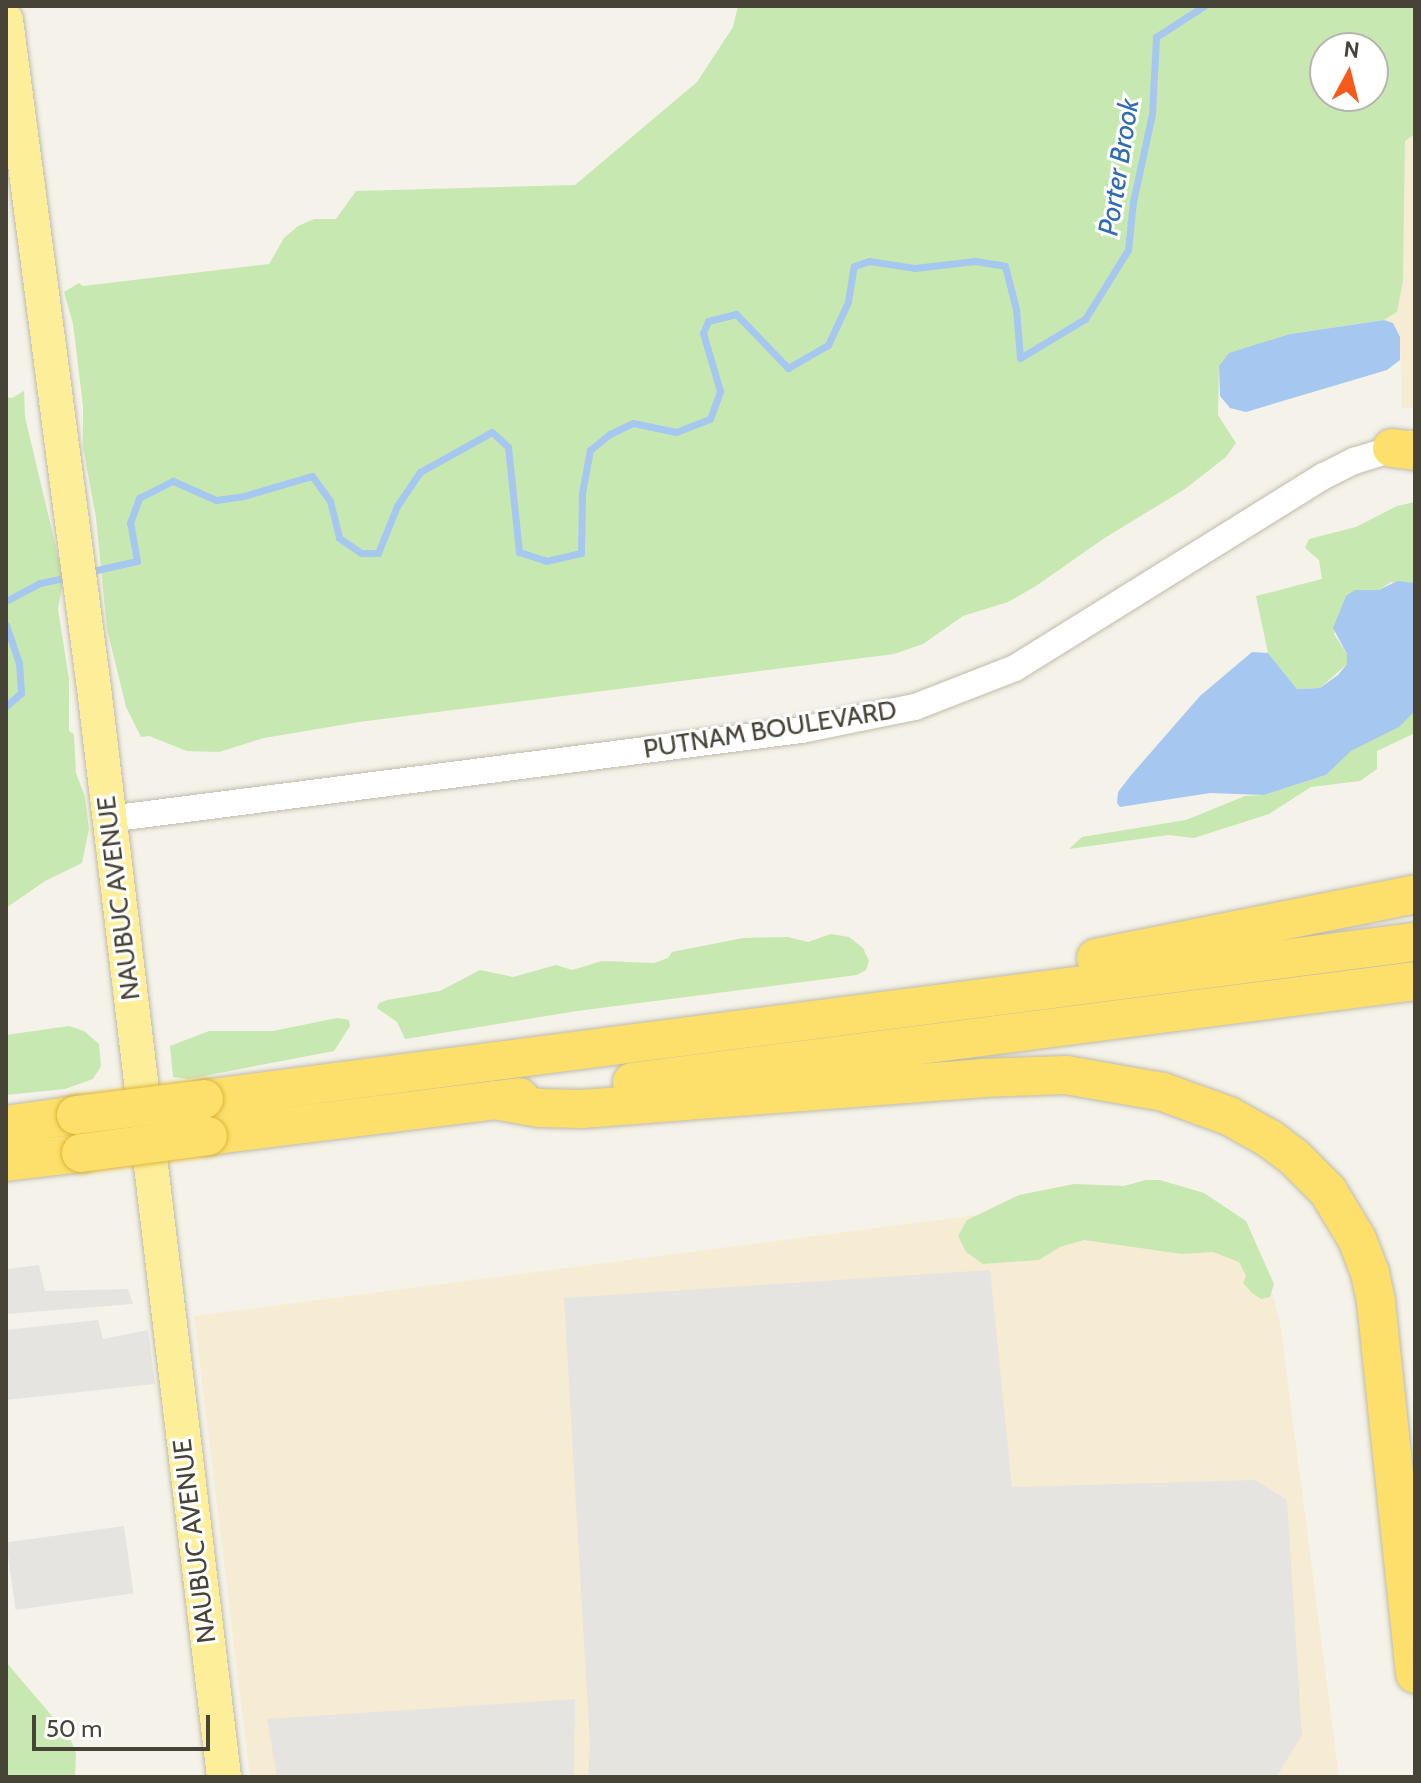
<!DOCTYPE html>
<style>
body{margin:0}
#map{position:relative;width:1421px;height:1783px;overflow:hidden;background:#f4f2e9;font-family:Cabin,sans-serif}
div>[style]{position:absolute}
.commercial>*{inset:0;background:#f6ecd4}
.green>*{inset:0;background:#c8e8b2}
.parking>*{inset:0;background:#e6e4e0;transform-origin:0 0}
.water>*{inset:0;background:#a6c8f0}
.stream>*{height:7px;margin:-3.5px;padding:0 3.5px;transform-origin:3.5px;border-radius:3.5px;background:#a6c8f0}
.roads{filter:drop-shadow(0 0 2px #c0bbab) drop-shadow(0 0 2px #c0bbab)}
.minor>*{height:26px;margin:-13px;padding:0 13px;transform-origin:13px;border-radius:13px;background:#fff}
.major>*{height:34px;margin:-17px;padding:0 17px;transform-origin:17px;border-radius:17px;background:#fdee99}
.highway>*{height:38px;margin:-19px;padding:0 19px;transform-origin:19px;border-radius:19px;background:#fce06b}
.bridges{filter:drop-shadow(0 0 2px #dcb63a) drop-shadow(0 0 2px #dcb63a)}
.highway-bridge>*{height:38px;margin:-19px;padding:0 19px;transform-origin:19px;border-radius:19px;background:#fce06b}
span{translate:-50% -50%;white-space:nowrap;text-align:center;line-height:1.15;-webkit-text-stroke:6px #fff;paint-order:stroke}
.street-label{font-size:26px;color:#484337}
.water-label{font-size:28px;color:#306bb4;font-style:italic}
.frame{position:absolute;inset:0;border:8px solid #484337;pointer-events:none}
.north{position:absolute;left:1309px;top:32px;width:80px;height:80px;box-sizing:border-box;background:#fff;border:2px solid #b6b4af;border-radius:50%;rotate:7deg;font-size:22px;font-weight:700;line-height:32px;text-align:center;color:#484337}
.north::after{content:'';display:block;margin:auto;width:28px;height:36px;background:#f85a1c;clip-path:polygon(50% 0,100% 100%,50% 72%,0 100%)}
.scale{position:absolute;left:32px;top:1715px;width:178px;height:36px;box-sizing:border-box;border:4px solid #484337;border-top:0;padding-left:10px;font-size:24px;line-height:28px;white-space:nowrap;color:#484337;-webkit-text-stroke:6px #fff;paint-order:stroke}
</style>
<div id="map">
<div class="commercial">
<i style="clip-path:polygon(1415px 134px,1415px 408px,1402px 408px,1400px 337px,1393px 323px,1384px 320px,1397px 312px,1403px 281px,1405px 140px)"></i>
<i style="clip-path:polygon(977px 1215px,984px 1264px,1039px 1260px,1060px 1247px,1084px 1240px,1102px 1241px,1182px 1254px,1213px 1252px,1229px 1255px,1239px 1262px,1246px 1276px,1272px 1292px,1280px 1322px,1339px 1777px,250px 1777px,194px 1316px)"></i>
</div>
<div class="green">
<i style="clip-path:polygon(evenodd,738px 6px,1415px 6px,1415px 134px,1405px 141px,1403px 281px,1397px 312px,1384px 320px,1290px 334px,1219px 366px,1218px 415px,1236px 443px,1226px 457px,1185px 489px,1103px 539px,1036px 586px,1008px 602px,963px 616px,923px 644px,894px 654px,359px 722px,264px 738px,219px 752px,187px 751px,149px 736px,141px 737px,126px 707px,107px 629px,96px 518px,83px 447px,83px 406px,73px 324px,64px 292px,79px 283px,83px 286px,269px 264px,284px 238px,298px 226px,314px 219px,336px 219px,356px 191px,575px 185px,697px 82px,733px 27px,738px 6px,1325px 48px,1373px 48px,1373px 96px,1325px 96px,1325px 48px)"></i>
<i style="clip-path:polygon(24px 391px,25px 417px,59px 560px,66px 565px,58px 609px,69px 679px,69px 731px,74px 734px,76px 773px,85px 797px,89px 829px,82px 863px,45px 881px,6px 908px,6px 397px,12px 398px)"></i>
<i style="clip-path:polygon(1415px 502px,1415px 583px,1391px 582px,1379px 590px,1355px 590px,1334px 634px,1347px 654px,1347px 664px,1320px 688px,1297px 689px,1268px 653px,1256px 596px,1322px 579px,1319px 560px,1305px 548px,1309px 539px,1356px 527px,1397px 506px)"></i>
<i style="clip-path:polygon(1415px 711px,1415px 733px,1377px 751px,1377px 769px,1360px 781px,1311px 787px,1269px 814px,1194px 838px,1168px 835px,1069px 849px,1082px 837px,1186px 820px,1245px 796px,1264px 795px,1326px 775px,1350px 751px)"></i>
<i style="clip-path:polygon(831px 934px,849px 937px,863px 948px,869px 961px,866px 970px,857px 975px,577px 1011px,405px 1039px,397px 1022px,377px 1008px,379px 1003px,387px 1000px,440px 991px,480px 970px,513px 977px,556px 965px,572px 970px,602px 961px,654px 963px,668px 958px,672px 952px,743px 938px,788px 937px,808px 942px)"></i>
<i style="clip-path:polygon(337px 1018px,349px 1020px,350px 1026px,334px 1051px,188px 1079px,173px 1077px,170px 1046px,209px 1031px,273px 1031px)"></i>
<i style="clip-path:polygon(69px 1026px,84px 1031px,99px 1044px,101px 1066px,93px 1079px,65px 1089px,6px 1095px,6px 1035px)"></i>
<i style="clip-path:polygon(1146px 1180px,1160px 1180px,1204px 1193px,1246px 1221px,1274px 1284px,1270px 1297px,1261px 1299px,1252px 1293px,1243px 1283px,1246px 1276px,1239px 1262px,1213px 1252px,1182px 1254px,1084px 1240px,1060px 1247px,1039px 1260px,983px 1264px,966px 1252px,958px 1236px,967px 1220px,1019px 1195px,1074px 1184px,1124px 1186px)"></i>
<i style="clip-path:polygon(6px 1662px,69px 1736px,76px 1753px,75px 1777px,6px 1777px)"></i>
</div>
<div class="parking">
<i style="clip-path:polygon(39px 1265px,45px 1291px,128px 1289px,133px 1304px,6px 1314px,7px 1269px)"></i>
<i style="clip-path:polygon(990px 1270px,1012px 1487px,1255px 1480px,1287px 1500px,1302px 1736px,1276px 1777px,588px 1777px,590px 1745px,564px 1298px)"></i>
<i style="clip-path:polygon(98px 1320px,103px 1339px,148px 1330px,155px 1384px,6px 1400px,6px 1330px)"></i>
<i style="left:124px;top:1526px;width:68px;height:119px;rotate:82deg"></i>
<i style="clip-path:polygon(575px 1699px,574px 1777px,277px 1777px,267px 1719px)"></i>
</div>
<div class="water">
<i style="clip-path:polygon(1384px 320px,1393px 323px,1400px 337px,1400px 360px,1387px 370px,1246px 412px,1230px 408px,1220px 396px,1219px 366px,1229px 353px,1290px 334px)"></i>
<i style="clip-path:polygon(1397px 581px,1415px 583px,1415px 711px,1399px 727px,1351px 751px,1326px 775px,1264px 795px,1210px 793px,1120px 807px,1117px 803px,1118px 792px,1132px 774px,1200px 696px,1252px 652px,1268px 653px,1297px 689px,1320px 688px,1338px 675px,1347px 664px,1347px 654px,1333px 628px,1346px 596px,1355px 590px,1379px 590px)"></i>
</div>
<div class="stream">
<i style="left:88px;top:572px;width:50px;rotate:-12.7deg"></i>
<i style="left:137px;top:561px;width:39px;rotate:-100deg"></i>
<i style="left:130px;top:523px;width:27px;rotate:-70deg"></i>
<i style="left:139px;top:498px;width:38px;rotate:-27deg"></i>
<i style="left:173px;top:481px;width:47px;rotate:23.8deg"></i>
<i style="left:216px;top:500px;width:28px;rotate:-8deg"></i>
<i style="left:244px;top:496px;width:71px;rotate:-16.4deg"></i>
<i style="left:312px;top:476px;width:31px;rotate:54deg"></i>
<i style="left:330px;top:501px;width:38px;rotate:76deg"></i>
<i style="left:339px;top:538px;width:27px;rotate:34deg"></i>
<i style="left:361px;top:553px;width:17px"></i>
<i style="left:378px;top:553px;width:51px;rotate:-68deg"></i>
<i style="left:397px;top:506px;width:41px;rotate:-55.9deg"></i>
<i style="left:420px;top:472px;width:82px;rotate:-29.1deg"></i>
<i style="left:492px;top:432px;width:22px;rotate:43deg"></i>
<i style="left:508px;top:447px;width:106px;rotate:84deg"></i>
<i style="left:519px;top:552px;width:28px;rotate:18deg"></i>
<i style="left:546px;top:561px;width:36px;rotate:-13deg"></i>
<i style="left:581px;top:553px;width:60px;rotate:-89deg"></i>
<i style="left:582px;top:493px;width:44px;rotate:-79.5deg"></i>
<i style="left:590px;top:450px;width:26px;rotate:-39deg"></i>
<i style="left:610px;top:434px;width:25px;rotate:-26deg"></i>
<i style="left:633px;top:423px;width:44px;rotate:11.8deg"></i>
<i style="left:676px;top:432px;width:36px;rotate:-21deg"></i>
<i style="left:710px;top:419px;width:30px;rotate:-70deg"></i>
<i style="left:720px;top:391px;width:60px;rotate:-106.3deg"></i>
<i style="left:703px;top:333px;width:13px;rotate:-67deg"></i>
<i style="left:708px;top:321px;width:29px;rotate:-14deg"></i>
<i style="left:736px;top:314px;width:75px;rotate:46.1deg"></i>
<i style="left:788px;top:368px;width:46px;rotate:-29.9deg"></i>
<i style="left:828px;top:345px;width:47px;rotate:-65.1deg"></i>
<i style="left:848px;top:302px;width:36px;rotate:-81deg"></i>
<i style="left:854px;top:266px;width:16px;rotate:-18deg"></i>
<i style="left:869px;top:261px;width:47px;rotate:8.7deg"></i>
<i style="left:915px;top:268px;width:60px;rotate:-6.7deg"></i>
<i style="left:975px;top:261px;width:30px;rotate:9deg"></i>
<i style="left:1005px;top:266px;width:44px;rotate:75.7deg"></i>
<i style="left:1016px;top:309px;width:49px;rotate:85.3deg"></i>
<i style="left:1020px;top:358px;width:76px;rotate:-31deg"></i>
<i style="left:1085px;top:319px;width:81px;rotate:-58.1deg"></i>
<i style="left:1128px;top:250px;width:48px;rotate:-84.1deg"></i>
<i style="left:1133px;top:202px;width:90px;rotate:-77.8deg"></i>
<i style="left:1152px;top:114px;width:77px;rotate:-87deg"></i>
<i style="left:1156px;top:37px;width:57px;rotate:-32.9deg"></i>
<i style="left:6px;top:601px;width:38px;rotate:-28deg"></i>
<i style="left:40px;top:583px;width:33px;rotate:-12deg"></i>
<i style="left:6px;top:625px;width:40px;rotate:71.1deg"></i>
<i style="left:19px;top:663px;width:30px;rotate:86deg"></i>
<i style="left:21px;top:693px;width:20px;rotate:139deg"></i>
</div>
<div class="roads">
<div class="minor">
<i style="left:109px;top:819px;width:698px;rotate:-7.33deg"></i>
<i style="left:801px;top:730px;width:116px;rotate:-11.4deg"></i>
<i style="left:915px;top:707px;width:107px;rotate:-21.3deg"></i>
<i style="left:1015px;top:668px;width:364px;rotate:-31.9deg"></i>
<i style="left:1324px;top:476px;width:34px;rotate:-27deg"></i>
<i style="left:1354px;top:461px;width:58px;rotate:-17.2deg"></i>
</div>
<div class="major">
<i style="left:6px;top:20px;width:674px;rotate:82.5deg"></i>
<i style="left:94px;top:688px;width:1097px;rotate:83.19deg"></i>
</div>
<div class="highway">
<i style="left:1392px;top:448px;width:23px;rotate:7deg"></i>
<i style="left:1096px;top:958px;width:325px;rotate:-11.3deg"></i>
<i style="left:632px;top:1082px;width:789px;rotate:-7.35deg"></i>
<i style="left:204px;top:1099px;width:1221px;rotate:-7.39deg"></i>
<i style="left:495px;top:1100px;width:45px;rotate:10.3deg"></i>
<i style="left:539px;top:1108px;width:43px;rotate:1.3deg"></i>
<i style="left:582px;top:1109px;width:401px;rotate:-4.4deg"></i>
<i style="left:982px;top:1078px;width:84px;rotate:-2deg"></i>
<i style="left:1066px;top:1075px;width:98px;rotate:9.9deg"></i>
<i style="left:1163px;top:1092px;width:70px;rotate:20deg"></i>
<i style="left:1229px;top:1116px;width:47px;rotate:29.3deg"></i>
<i style="left:1270px;top:1139px;width:30px;rotate:37deg"></i>
<i style="left:1294px;top:1157px;width:48px;rotate:45deg"></i>
<i style="left:1328px;top:1191px;width:56px;rotate:58.9deg"></i>
<i style="left:1357px;top:1239px;width:36px;rotate:69deg"></i>
<i style="left:1370px;top:1273px;width:30px;rotate:78deg"></i>
<i style="left:1376px;top:1302px;width:374px;rotate:84deg"></i>
<i style="left:6px;top:1125px;width:71px;rotate:-8.1deg"></i>
<i style="left:208px;top:1136px;width:314px;rotate:-7.1deg"></i>
<i style="left:6px;top:1162px;width:76px;rotate:-6.8deg"></i>
</div>
</div>
<div class="bridges">
<div class="highway-bridge">
<i style="left:76px;top:1115px;width:129px;rotate:-7.1deg"></i>
<i style="left:81px;top:1153px;width:128px;rotate:-7.6deg"></i>
</div>
</div>
<div class="street-label">
<span style="left:770px;top:730px;rotate:-9deg">PUTNAM BOULEVARD</span>
<span style="left:119px;top:898px;rotate:-97deg">NAUBUC AVENUE</span>
<span style="left:195px;top:1541px;rotate:-97deg">NAUBUC AVENUE</span>
</div>
<div class="water-label">
<span style="left:1118px;top:167px;rotate:-81deg">Porter Brook</span>
</div>
<div class="frame"></div>
<div class="north">N</div>
<div class="scale">50 m</div>
</div>
